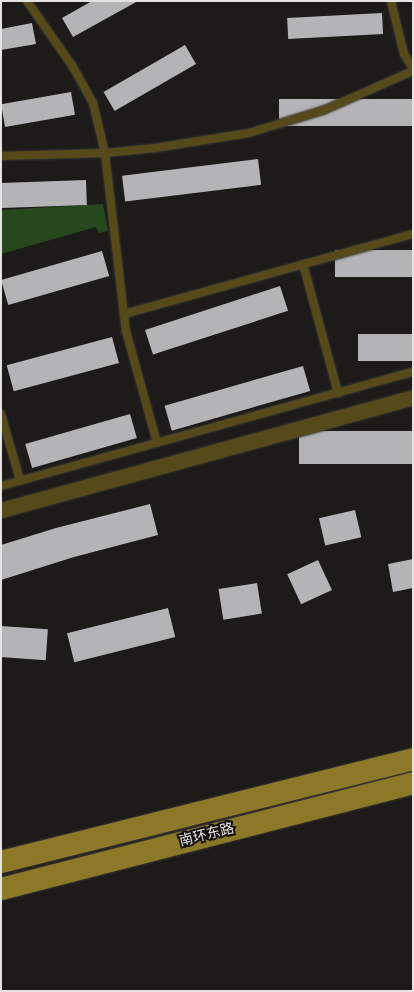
<!DOCTYPE html>
<meta charset="utf-8">
<style>
body{margin:0}
#map{position:relative;width:414px;height:992px;overflow:hidden;background:#1c1b19;font-family:Overpass,"Noto Sans SC",sans-serif}
div>[style]{position:absolute}
.green>*{inset:0;background:#25481c}
.building>*{inset:0;background:#b4b3b6;transform-origin:0 0}
.roads{filter:drop-shadow(0 0 1px #383735) drop-shadow(0 0 1px #383735)}
.service>*{height:8px;margin:-4px;padding:0 4px;transform-origin:4px;border-radius:4px;background:#564a1a}
.minor>*{height:15px;margin:-7.5px;padding:0 7.5px;transform-origin:7.5px;border-radius:7.5px;background:#564a1a}
.primary>*{height:22px;margin:-11px;padding:0 11px;transform-origin:11px;border-radius:11px;background:#8d7827}
span{translate:-50% -50%;white-space:nowrap;text-align:center;line-height:1.15;-webkit-text-stroke:4px #131210;paint-order:stroke}
.street-label{font-size:14px;color:#e5e4e3}
.frame{position:absolute;inset:0;border:2px solid #e5e4e3;pointer-events:none}
</style>
<div id="map">
<div class="green">
<i style="clip-path:polygon(103px 204px,108px 231px,99px 233px,96px 227px,1px 254px,1px 210px)"></i>
</div>
<div class="building">
<i style="clip-path:polygon(92px 1px,138px 1px,73px 37px,62px 18px)"></i>
<i style="left:382px;top:13px;width:21px;height:95px;rotate:87deg"></i>
<i style="clip-path:polygon(32px 23px,36px 44px,1px 50px,1px 29px)"></i>
<i style="left:185px;top:45px;width:22px;height:94px;rotate:60deg"></i>
<i style="left:71px;top:92px;width:23px;height:71px;rotate:80deg"></i>
<i style="left:413px;top:99px;width:27px;height:134px;rotate:90deg"></i>
<i style="left:258px;top:159px;width:26px;height:137px;rotate:83deg"></i>
<i style="left:86px;top:180px;width:25px;height:85px;rotate:88deg"></i>
<i style="left:413px;top:250px;width:27px;height:78px;rotate:90deg"></i>
<i style="left:102px;top:251px;width:26px;height:105px;rotate:74deg"></i>
<i style="left:280px;top:286px;width:26px;height:142px;rotate:72deg"></i>
<i style="left:413px;top:334px;width:27px;height:55px;rotate:90deg"></i>
<i style="left:112px;top:337px;width:27px;height:109px;rotate:75deg"></i>
<i style="left:303px;top:366px;width:26px;height:144px;rotate:74deg"></i>
<i style="left:130px;top:414px;width:25px;height:109px;rotate:74deg"></i>
<i style="left:413px;top:431px;width:33px;height:114px;rotate:90deg"></i>
<i style="clip-path:polygon(150px 504px,158px 535px,74px 557px,1px 580px,1px 545px,56px 528px)"></i>
<i style="left:355px;top:510px;width:28px;height:37px;rotate:77deg"></i>
<i style="clip-path:polygon(413px 559px,413px 588px,393px 592px,388px 564px)"></i>
<i style="left:318px;top:560px;width:33px;height:34px;rotate:65deg"></i>
<i style="left:257px;top:583px;width:31px;height:39px;rotate:81deg"></i>
<i style="left:168px;top:608px;width:30px;height:104px;rotate:76deg"></i>
<i style="left:1px;top:626px;width:47px;height:31px;rotate:4deg"></i>
</div>
<div class="roads">
<div class="service">
<i style="left:27px;top:1px;width:80px;rotate:55.1deg"></i>
<i style="left:73px;top:67px;width:41px;rotate:60.9deg"></i>
<i style="left:93px;top:103px;width:51px;rotate:76.5deg"></i>
<i style="left:105px;top:153px;width:179px;rotate:83.3deg"></i>
<i style="left:126px;top:331px;width:116px;rotate:74.5deg"></i>
<i style="left:391px;top:1px;width:55px;rotate:76.2deg"></i>
<i style="left:404px;top:54px;width:17px;rotate:57deg"></i>
<i style="left:1px;top:156px;width:104px;rotate:-1.7deg"></i>
<i style="left:105px;top:153px;width:50px;rotate:-5.7deg"></i>
<i style="left:155px;top:148px;width:95px;rotate:-9.1deg"></i>
<i style="left:249px;top:133px;width:78px;rotate:-17deg"></i>
<i style="left:324px;top:110px;width:97px;rotate:-23.7deg"></i>
<i style="left:303px;top:264px;width:134px;rotate:74.8deg"></i>
<i style="left:124px;top:314px;width:300px;rotate:-15.5deg"></i>
<i style="left:1px;top:414px;width:69px;rotate:73.9deg"></i>
<i style="left:1px;top:486px;width:427px;rotate:-15.5deg"></i>
</div>
<div class="minor">
<i style="left:1px;top:510px;width:427px;rotate:-15.3deg"></i>
</div>
<div class="primary">
<i style="left:1px;top:862px;width:425px;rotate:-14deg"></i>
<i style="left:1px;top:889px;width:425px;rotate:-14.4deg"></i>
</div>
</div>
<div class="street-label">
<span style="left:207px;top:836px;rotate:-14deg">南环东路</span>
</div>
<div class="frame"></div>
</div>
